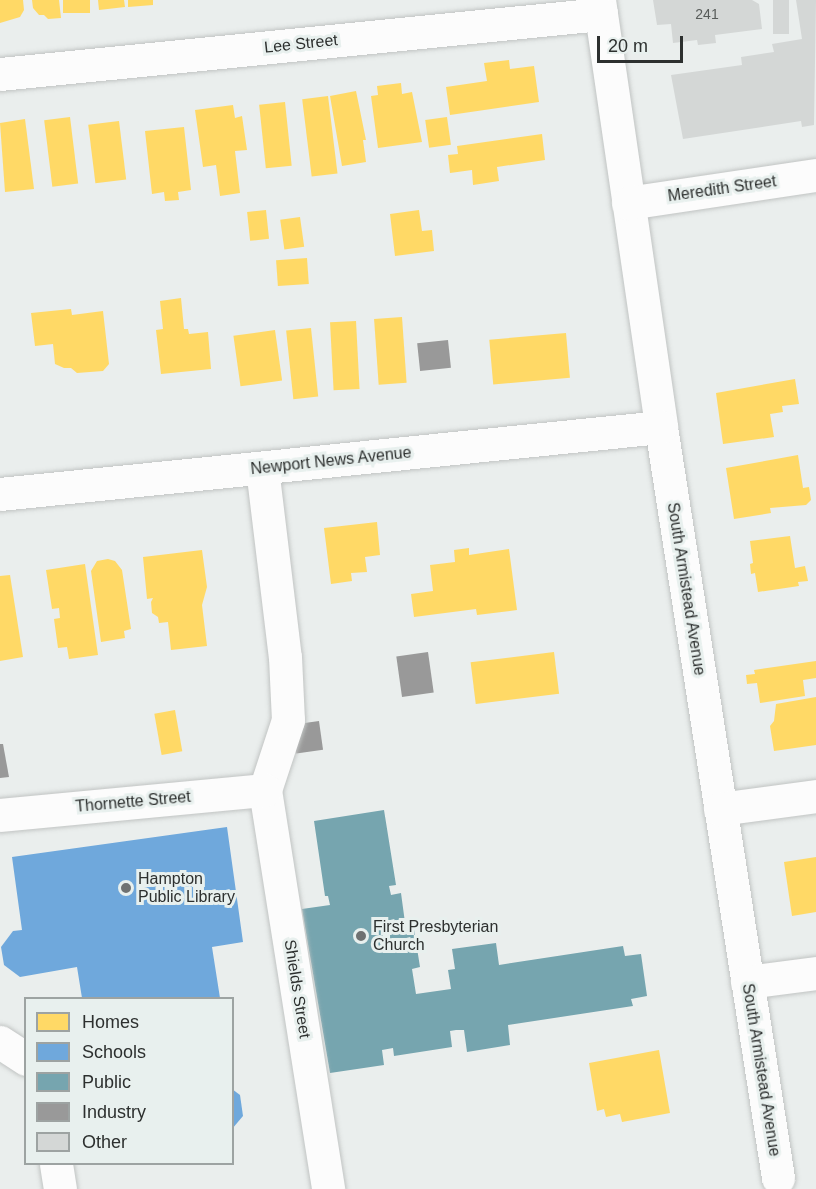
<!DOCTYPE html>
<style>
body{margin:0}
#map{position:relative;width:816px;height:1189px;overflow:hidden;background:#eaeeed;font-family:Arial,sans-serif}
div>[style]{position:absolute}
.homes>*{inset:0;background:#ffd966;transform-origin:0 0}
.schools>*{inset:0;background:#6fa8dc}
.public>*{inset:0;background:#76a5af}
.industry>*{inset:0;background:#999;transform-origin:0 0}
.building>*{inset:0;background:#d4d7d6;transform-origin:0 0}
.roads{filter:drop-shadow(0 0 2px #c1c4c3) drop-shadow(0 0 2px #c1c4c3)}
.minor>*{height:33px;margin:-16.5px;padding:0 16.5px;transform-origin:16.5px;border-radius:16.5px;background:#fcfcfc}
.dots>*{width:16px;height:16px;translate:-50% -50%;box-sizing:border-box;border:3px solid #e8f0ee;border-radius:50%}
span{translate:-50% -50%;white-space:nowrap;text-align:center;line-height:1.15;-webkit-text-stroke:6px #e8f0ee;paint-order:stroke}
.number-label{font-size:14px;color:#585c5a}
.number-label span{-webkit-text-stroke-width:0}
.street-label{font-size:16px;color:#2d302f}
.poi-label{font-size:16px;color:#2d302f}
.left{translate:0 -50%;text-align:left}
.legend{position:absolute;left:24px;top:997px;width:210px;height:168px;box-sizing:border-box;background:#e8f0ee;border:2px solid #9da3a2;margin:0;padding:8px 10px;list-style:none;font-size:18px;color:#2d302f}
.legend li{display:flex;align-items:center;gap:12px;height:30px}
.legend b{width:30px;border:2px solid #9da3a2}
.scale{position:absolute;left:597px;top:36px;width:86px;height:27px;box-sizing:border-box;border:3px solid #2d302f;border-top:0;padding-left:8px;font-size:18px;line-height:21px;white-space:nowrap;color:#2d302f;-webkit-text-stroke:4px #e8f0ee;paint-order:stroke}
</style>
<div id="map">
<div class="homes">
<i style="clip-path:polygon(0 0,23px 0,24px 10px,20px 17px,0 23px)"></i>
<i style="clip-path:polygon(32px 0,59px 0,61px 18px,48px 19px,44px 15px,39px 15px,33px 8px)"></i>
<i style="left:63px;top:0;width:27px;height:13px"></i>
<i style="clip-path:polygon(98px 0,124px 0,125px 7px,99px 10px)"></i>
<i style="clip-path:polygon(128px 0,153px 0,153px 5px,128px 7px)"></i>
<i style="clip-path:polygon(509px 60px,510px 69px,534px 66px,539px 102px,450px 115px,446px 87px,487px 81px,484px 63px)"></i>
<i style="clip-path:polygon(401px 83px,402px 94px,412px 92px,422px 142px,378px 148px,371px 96px,378px 95px,377px 86px)"></i>
<i style="clip-path:polygon(356px 91px,366px 140px,363px 140px,366px 162px,342px 166px,330px 96px)"></i>
<i style="left:328px;top:96px;width:78px;height:26px;rotate:83deg"></i>
<i style="left:285px;top:102px;width:64px;height:26px;rotate:84deg"></i>
<i style="clip-path:polygon(233px 105px,235px 118px,242px 116px,247px 150px,235px 151px,240px 193px,220px 196px,216px 165px,203px 167px,195px 110px)"></i>
<i style="left:70px;top:117px;width:67px;height:26px;rotate:83deg"></i>
<i style="left:447px;top:117px;width:28px;height:22px;rotate:82deg"></i>
<i style="clip-path:polygon(25px 119px,34px 189px,5px 192px,0 123px)"></i>
<i style="left:119px;top:121px;width:59px;height:31px;rotate:83deg"></i>
<i style="clip-path:polygon(184px 127px,191px 190px,178px 192px,179px 200px,165px 201px,164px 192px,152px 194px,145px 131px)"></i>
<i style="clip-path:polygon(542px 134px,545px 160px,497px 167px,499px 181px,473px 185px,472px 170px,450px 173px,448px 155px,458px 154px,457px 146px)"></i>
<i style="left:266px;top:210px;width:29px;height:19px;rotate:84deg"></i>
<i style="clip-path:polygon(419px 210px,422px 231px,432px 230px,434px 251px,395px 256px,390px 214px)"></i>
<i style="left:300px;top:217px;width:30px;height:20px;rotate:82deg"></i>
<i style="left:307px;top:258px;width:26px;height:31px;rotate:86deg"></i>
<i style="clip-path:polygon(181px 298px,184px 329px,188px 329px,189px 334px,208px 332px,211px 369px,161px 374px,156px 330px,163px 329px,160px 301px)"></i>
<i style="clip-path:polygon(71px 309px,72px 315px,103px 311px,109px 364px,103px 371px,77px 373px,71px 368px,64px 368px,55px 364px,53px 344px,35px 346px,31px 313px)"></i>
<i style="left:402px;top:317px;width:66px;height:28px;rotate:86deg"></i>
<i style="left:356px;top:321px;width:68px;height:26px;rotate:87deg"></i>
<i style="left:311px;top:328px;width:69px;height:25px;rotate:84deg"></i>
<i style="left:275px;top:330px;width:51px;height:42px;rotate:82deg"></i>
<i style="left:566px;top:333px;width:45px;height:77px;rotate:85deg"></i>
<i style="clip-path:polygon(795px 379px,799px 404px,782px 406px,783px 412px,770px 414px,774px 437px,723px 444px,716px 393px)"></i>
<i style="clip-path:polygon(798px 455px,803px 488px,809px 487px,811px 500px,806px 505px,770px 508px,771px 513px,734px 519px,726px 468px)"></i>
<i style="clip-path:polygon(377px 522px,380px 555px,365px 557px,367px 572px,351px 573px,352px 581px,331px 584px,324px 528px)"></i>
<i style="clip-path:polygon(790px 536px,795px 568px,805px 566px,808px 581px,798px 582px,799px 586px,758px 592px,755px 573px,751px 574px,750px 564px,753px 563px,750px 541px)"></i>
<i style="clip-path:polygon(469px 548px,469px 555px,509px 549px,517px 610px,477px 615px,476px 609px,414px 617px,411px 594px,433px 591px,430px 565px,455px 562px,454px 550px)"></i>
<i style="clip-path:polygon(202px 550px,207px 587px,202px 605px,207px 646px,171px 650px,168px 622px,159px 623px,158px 617px,152px 613px,151px 602px,153px 598px,147px 599px,143px 557px)"></i>
<i style="clip-path:polygon(108px 559px,115px 561px,122px 570px,131px 629px,124px 631px,125px 638px,101px 642px,91px 571px,97px 561px)"></i>
<i style="clip-path:polygon(85px 564px,98px 655px,69px 659px,67px 647px,58px 648px,54px 619px,60px 618px,59px 608px,52px 609px,46px 570px)"></i>
<i style="clip-path:polygon(10px 575px,23px 657px,0 661px,0 576px)"></i>
<i style="left:554px;top:652px;width:42px;height:84px;rotate:83deg"></i>
<i style="clip-path:polygon(816px 661px,816px 678px,803px 680px,805px 696px,760px 703px,757px 683px,747px 684px,746px 675px,755px 674px,754px 670px)"></i>
<i style="clip-path:polygon(816px 697px,816px 745px,774px 751px,770px 726px,774px 721px,776px 704px)"></i>
<i style="left:175px;top:710px;width:42px;height:21px;rotate:80deg"></i>
<i style="clip-path:polygon(816px 857px,816px 912px,792px 916px,784px 862px)"></i>
<i style="clip-path:polygon(659px 1050px,670px 1113px,622px 1122px,620px 1114px,606px 1117px,604px 1109px,597px 1111px,589px 1063px)"></i>
</div>
<div class="schools">
<i style="clip-path:polygon(227px 827px,243px 942px,212px 947px,220px 998px,82px 998px,77px 967px,20px 977px,4px 965px,1px 947px,13px 931px,22px 930px,12px 857px)"></i>
<i style="clip-path:polygon(232px 1089px,240px 1095px,243px 1116px,232px 1129px)"></i>
</div>
<div class="public">
<i style="clip-path:polygon(384px 810px,396px 885px,389px 886px,391px 895px,401px 893px,406px 930px,414px 929px,420px 967px,412px 969px,416px 994px,451px 989px,448px 970px,455px 969px,452px 949px,496px 943px,499px 965px,623px 946px,625px 956px,641px 954px,647px 996px,631px 999px,633px 1006px,508px 1025px,510px 1045px,467px 1052px,464px 1030px,456px 1030px,450px 1031px,452px 1047px,394px 1056px,393px 1048px,382px 1050px,384px 1065px,330px 1073px,302px 909px,330px 905px,328px 896px,325px 896px,314px 821px)"></i>
</div>
<div class="industry">
<i style="left:448px;top:340px;width:28px;height:31px;rotate:84deg"></i>
<i style="left:428px;top:652px;width:41px;height:32px;rotate:82deg"></i>
<i style="left:319px;top:721px;width:29px;height:27px;rotate:82deg"></i>
<i style="clip-path:polygon(0 744px,3px 744px,9px 777px,0 778px)"></i>
</div>
<div class="building">
<i style="clip-path:polygon(653px 0,752px 0,759px 4px,762px 29px,715px 35px,716px 43px,698px 45px,697px 40px,673px 43px,671px 24px,657px 25px)"></i>
<i style="left:773px;top:0;width:16px;height:34px"></i>
<i style="clip-path:polygon(796px 0,816px 0,814px 125px,802px 127px,801px 121px,683px 139px,671px 75px,742px 65px,741px 57px,774px 52px,772px 44px,802px 39px)"></i>
</div>
<div class="roads">
<div class="minor">
<i style="left:599px;top:0;width:431px;rotate:81.7deg"></i>
<i style="left:661px;top:427px;width:760px;rotate:81.14deg"></i>
<i style="left:0;top:74px;width:604px;rotate:-5.7deg"></i>
<i style="left:628px;top:203px;width:190px;rotate:-8.5deg"></i>
<i style="left:262px;top:468px;width:190px;rotate:83.1deg"></i>
<i style="left:285px;top:657px;width:63px;rotate:87.3deg"></i>
<i style="left:288px;top:720px;width:74px;rotate:108.2deg"></i>
<i style="left:265px;top:790px;width:404px;rotate:81deg"></i>
<i style="left:0;top:494px;width:664px;rotate:-5.79deg"></i>
<i style="left:720px;top:809px;width:97px;rotate:-7.7deg"></i>
<i style="left:0;top:815px;width:266px;rotate:-5.4deg"></i>
<i style="left:747px;top:982px;width:70px;rotate:-7.4deg"></i>
<i style="left:0;top:1042px;width:31px;rotate:33deg"></i>
<i style="left:56px;top:1164px;width:25px;rotate:81deg"></i>
</div>
</div>
<div class="dots">
<i style="left:126px;top:888px;background:#6f7272"></i>
<i style="left:361px;top:936px;background:#6f7272"></i>
</div>
<div class="number-label">
<span style="left:707px;top:14px">241</span>
</div>
<div class="street-label">
<span style="left:301px;top:44px;rotate:-6deg">Lee Street</span>
<span style="left:722px;top:189px;rotate:-8deg">Meredith Street</span>
<span style="left:331px;top:461px;rotate:-6deg">Newport News Avenue</span>
<span style="left:686px;top:589px;rotate:81deg">South Armistead Avenue</span>
<span style="left:133px;top:802px;rotate:-5deg">Thornette Street</span>
<span style="left:297px;top:989px;rotate:81deg">Shields Street</span>
<span style="left:761px;top:1070px;rotate:81deg">South Armistead Avenue</span>
</div>
<div class="poi-label">
<span class="left" style="left:138px;top:888px">Hampton<br>Public Library</span>
<span class="left" style="left:373px;top:936px">First Presbyterian<br>Church</span>
</div>
<ul class="legend">
<li><b style="height:16px;background:#ffd966"></b>Homes</li>
<li><b style="height:16px;background:#6fa8dc"></b>Schools</li>
<li><b style="height:16px;background:#76a5af"></b>Public</li>
<li><b style="height:16px;background:#999"></b>Industry</li>
<li><b style="height:16px;background:#d4d7d6"></b>Other</li>
</ul>
<div class="scale">20 m</div>
</div>
